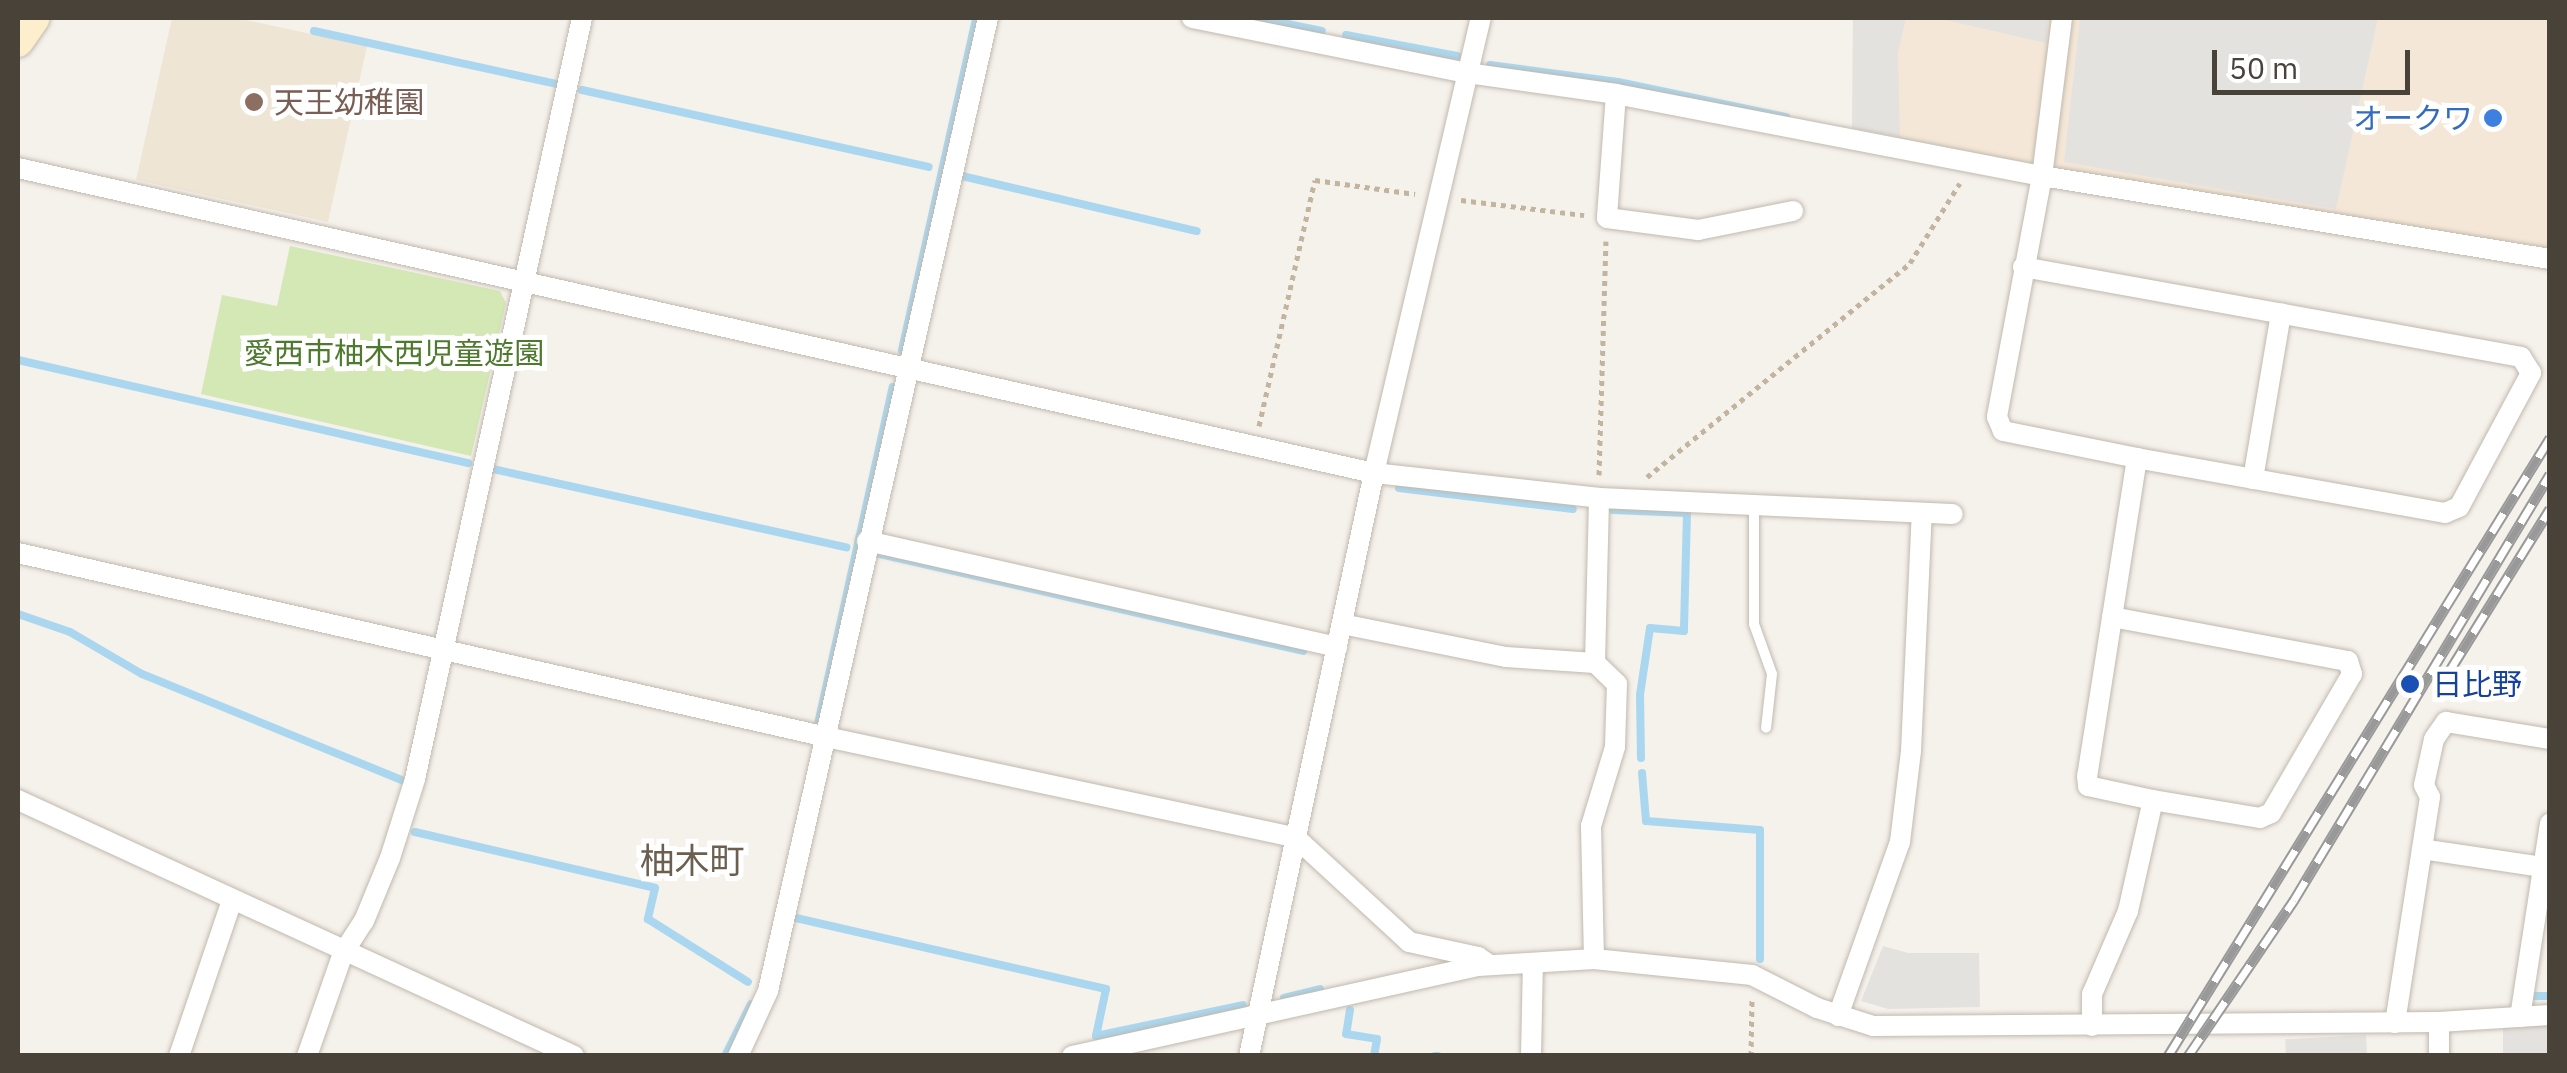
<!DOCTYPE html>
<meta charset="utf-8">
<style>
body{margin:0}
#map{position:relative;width:2567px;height:1073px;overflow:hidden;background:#f5f1eb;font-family:"IBM Plex Sans","Noto Sans JP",sans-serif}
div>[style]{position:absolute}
.commercial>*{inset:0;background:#f5e7d7}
.education>*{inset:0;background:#eee5d5}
.green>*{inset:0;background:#d4e8b5}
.parking>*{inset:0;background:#e4e2df;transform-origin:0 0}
.stream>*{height:8px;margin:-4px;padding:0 4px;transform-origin:4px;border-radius:4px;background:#aad7ef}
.path>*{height:5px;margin-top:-2.5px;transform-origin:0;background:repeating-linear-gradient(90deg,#c2b49f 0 5px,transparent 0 10px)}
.roads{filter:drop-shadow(0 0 2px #c0b9ae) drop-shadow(0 0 2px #c0b9ae)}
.service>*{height:10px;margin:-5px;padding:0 5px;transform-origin:5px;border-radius:5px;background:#fff}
.minor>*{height:20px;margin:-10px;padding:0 10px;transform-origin:10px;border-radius:10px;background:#fff}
.secondary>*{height:30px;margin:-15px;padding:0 15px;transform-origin:15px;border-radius:15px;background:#fdefcd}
.rail>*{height:11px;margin-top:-5.5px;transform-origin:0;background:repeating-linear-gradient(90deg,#fff 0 22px,#999 0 44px);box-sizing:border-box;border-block:2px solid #999}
.dots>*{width:28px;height:28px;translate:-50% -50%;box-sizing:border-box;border:5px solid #fff;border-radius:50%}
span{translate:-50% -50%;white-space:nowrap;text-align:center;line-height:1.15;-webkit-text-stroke:10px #fff;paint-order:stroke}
.education-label{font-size:30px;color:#785e54}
.left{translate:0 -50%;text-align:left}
.shop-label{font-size:30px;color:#366cbe}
.right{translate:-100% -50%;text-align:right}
.park-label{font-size:30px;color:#4e7a2d}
.transit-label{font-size:30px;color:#164399}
.quarter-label{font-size:35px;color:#6c5f50}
.frame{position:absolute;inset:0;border:20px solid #494239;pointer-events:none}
.scale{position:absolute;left:2212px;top:50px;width:198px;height:45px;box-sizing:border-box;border:5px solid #494239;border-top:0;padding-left:12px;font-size:30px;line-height:35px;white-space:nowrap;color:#494239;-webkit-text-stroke:8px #fff;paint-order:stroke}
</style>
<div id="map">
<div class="commercial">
<i style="clip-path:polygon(1853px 18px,2549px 18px,2549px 248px,2048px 167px,1852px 128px)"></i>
</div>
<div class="education">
<i style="clip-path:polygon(172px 18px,236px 18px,367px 46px,328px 222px,136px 180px)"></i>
</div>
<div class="green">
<i style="clip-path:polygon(290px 246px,500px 291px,506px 303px,471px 456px,201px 394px,222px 295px,277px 306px)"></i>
</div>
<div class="parking">
<i style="clip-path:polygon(1853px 18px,1906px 18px,1898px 53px,1900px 137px,1852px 128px)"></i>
<i style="clip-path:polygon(1937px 18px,2048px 18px,2046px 43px)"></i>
<i style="clip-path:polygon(2080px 18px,2378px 18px,2336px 209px,2064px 162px)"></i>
<i style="clip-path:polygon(1883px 946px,1908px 953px,1979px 953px,1980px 1007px,1888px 1009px,1861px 1001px)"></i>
<i style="left:2549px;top:1023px;width:32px;height:46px;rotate:90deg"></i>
<i style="left:2366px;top:1035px;width:20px;height:81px;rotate:87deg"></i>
</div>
<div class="stream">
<i style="left:1259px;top:18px;width:64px;rotate:11.7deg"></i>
<i style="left:314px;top:31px;width:249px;rotate:12.3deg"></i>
<i style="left:1346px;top:35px;width:113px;rotate:10.7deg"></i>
<i style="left:1490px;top:65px;width:129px;rotate:7.6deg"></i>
<i style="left:1618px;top:82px;width:172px;rotate:11.8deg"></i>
<i style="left:582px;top:90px;width:355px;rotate:12.5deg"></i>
<i style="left:962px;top:176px;width:241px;rotate:13.2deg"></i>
<i style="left:902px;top:350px;width:340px;rotate:-77.4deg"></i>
<i style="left:18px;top:360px;width:462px;rotate:12.9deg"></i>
<i style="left:493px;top:469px;width:362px;rotate:12.5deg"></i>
<i style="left:1399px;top:488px;width:175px;rotate:6.9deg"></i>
<i style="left:1613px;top:510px;width:74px;rotate:2.3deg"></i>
<i style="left:1687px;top:513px;width:118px;rotate:91.5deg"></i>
<i style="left:1684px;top:631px;width:34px;rotate:-175deg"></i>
<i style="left:1650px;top:628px;width:68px;rotate:98.5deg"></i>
<i style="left:1640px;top:695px;width:63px;rotate:89.1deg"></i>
<i style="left:880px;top:554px;width:434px;rotate:12.9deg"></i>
<i style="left:18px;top:614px;width:55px;rotate:19.1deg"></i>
<i style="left:70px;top:632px;width:83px;rotate:30.3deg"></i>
<i style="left:142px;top:674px;width:281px;rotate:22.2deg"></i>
<i style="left:818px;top:724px;width:345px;rotate:-77.5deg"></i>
<i style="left:1642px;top:773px;width:48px;rotate:85.2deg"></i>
<i style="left:1646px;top:821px;width:114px;rotate:4.5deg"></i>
<i style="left:1760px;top:830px;width:129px;rotate:90deg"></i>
<i style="left:415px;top:832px;width:246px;rotate:13.1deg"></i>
<i style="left:655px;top:888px;width:32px;rotate:103deg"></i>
<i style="left:648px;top:919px;width:118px;rotate:32.2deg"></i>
<i style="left:796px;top:918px;width:318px;rotate:12.9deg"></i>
<i style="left:1106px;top:989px;width:48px;rotate:102deg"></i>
<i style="left:1096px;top:1036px;width:150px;rotate:-11.9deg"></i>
<i style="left:2534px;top:996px;width:16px"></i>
<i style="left:1284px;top:998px;width:37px;rotate:-14deg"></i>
<i style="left:1350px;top:1010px;width:24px;rotate:99deg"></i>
<i style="left:1346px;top:1034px;width:31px;rotate:9deg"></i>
<i style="left:1377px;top:1039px;width:17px;rotate:100deg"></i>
<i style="left:725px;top:1056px;width:58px;rotate:-63.4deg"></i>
<i style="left:1435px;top:1056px;width:3px"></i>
</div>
<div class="path">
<i style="left:1461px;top:200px;width:124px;rotate:7deg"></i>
<i style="left:1259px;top:426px;width:252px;rotate:-77.2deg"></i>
<i style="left:1315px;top:180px;width:101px;rotate:8deg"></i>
<i style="left:1599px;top:475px;width:234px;rotate:-88.3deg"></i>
<i style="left:1647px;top:477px;width:339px;rotate:-39.1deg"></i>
<i style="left:1910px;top:263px;width:94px;rotate:-58deg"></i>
<i style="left:1751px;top:1056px;width:58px;rotate:-89deg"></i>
</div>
<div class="roads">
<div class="service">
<i style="left:1754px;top:505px;width:119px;rotate:90deg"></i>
<i style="left:1754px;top:624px;width:53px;rotate:70.2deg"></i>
<i style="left:1772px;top:674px;width:54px;rotate:96.3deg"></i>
</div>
<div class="minor">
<i style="left:1192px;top:18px;width:280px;rotate:11.3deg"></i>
<i style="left:1467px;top:73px;width:150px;rotate:8deg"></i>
<i style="left:1616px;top:94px;width:434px;rotate:10.9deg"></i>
<i style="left:2042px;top:176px;width:515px;rotate:9.28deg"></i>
<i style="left:2062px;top:18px;width:159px;rotate:97.2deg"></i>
<i style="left:2042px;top:176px;width:245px;rotate:100.6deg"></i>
<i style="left:1997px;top:417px;width:15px;rotate:67deg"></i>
<i style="left:2003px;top:431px;width:137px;rotate:11.4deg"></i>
<i style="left:2137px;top:458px;width:322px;rotate:98.9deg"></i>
<i style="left:2087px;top:776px;width:10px;rotate:84deg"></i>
<i style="left:2088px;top:786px;width:66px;rotate:12.2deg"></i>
<i style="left:2153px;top:800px;width:114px;rotate:102.7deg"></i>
<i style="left:2128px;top:911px;width:90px;rotate:113.4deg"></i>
<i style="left:2092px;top:994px;width:32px;rotate:90deg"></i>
<i style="left:1616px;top:94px;width:124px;rotate:94.2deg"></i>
<i style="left:1607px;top:218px;width:92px;rotate:7.5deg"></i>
<i style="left:1698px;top:230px;width:97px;rotate:-11.3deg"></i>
<i style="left:18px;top:168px;width:1390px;rotate:12.68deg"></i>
<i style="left:1374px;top:473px;width:226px;rotate:6.3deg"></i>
<i style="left:1599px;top:498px;width:354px;rotate:2.6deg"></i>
<i style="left:2023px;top:267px;width:506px;rotate:10.24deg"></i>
<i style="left:2521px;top:357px;width:19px;rotate:58deg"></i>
<i style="left:2531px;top:373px;width:152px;rotate:118.2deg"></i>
<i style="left:2459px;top:507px;width:15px;rotate:157deg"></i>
<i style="left:2445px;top:513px;width:313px;rotate:-169.9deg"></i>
<i style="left:2253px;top:479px;width:168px;rotate:-80.4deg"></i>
<i style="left:867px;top:541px;width:482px;rotate:12.7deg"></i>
<i style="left:18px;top:553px;width:825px;rotate:12.82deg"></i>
<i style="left:822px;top:736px;width:484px;rotate:12.1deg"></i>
<i style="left:1295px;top:837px;width:155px;rotate:42.6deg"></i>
<i style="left:1409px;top:942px;width:71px;rotate:12.3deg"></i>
<i style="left:1478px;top:957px;width:14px;rotate:34deg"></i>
<i style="left:2112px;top:617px;width:240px;rotate:10.6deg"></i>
<i style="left:2348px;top:661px;width:14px;rotate:73deg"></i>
<i style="left:2352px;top:674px;width:161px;rotate:120.2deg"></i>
<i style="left:2271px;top:813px;width:12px;rotate:156deg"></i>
<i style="left:2260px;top:818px;width:109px;rotate:-170.5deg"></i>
<i style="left:1342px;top:624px;width:167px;rotate:11.4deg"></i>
<i style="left:1506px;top:657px;width:89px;rotate:3.9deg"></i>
<i style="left:18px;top:800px;width:612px;rotate:24.72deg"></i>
<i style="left:2422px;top:849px;width:122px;rotate:8.5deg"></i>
<i style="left:1594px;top:959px;width:133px;rotate:-91.3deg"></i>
<i style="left:1591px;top:826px;width:83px;rotate:-73.1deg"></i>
<i style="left:1615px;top:747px;width:63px;rotate:-88.2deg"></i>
<i style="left:1617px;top:684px;width:30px;rotate:-136deg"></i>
<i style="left:1595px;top:663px;width:165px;rotate:-88.6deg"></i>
<i style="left:1838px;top:1016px;width:185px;rotate:-70.4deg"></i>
<i style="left:1900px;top:842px;width:92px;rotate:-83.1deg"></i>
<i style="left:1911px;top:751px;width:238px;rotate:-87.4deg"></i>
<i style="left:2520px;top:1017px;width:196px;rotate:-81.2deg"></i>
<i style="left:2395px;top:1023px;width:229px;rotate:-81.2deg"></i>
<i style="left:2430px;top:797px;width:13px;rotate:-117deg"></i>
<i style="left:2424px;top:785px;width:47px;rotate:-77.7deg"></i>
<i style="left:2434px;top:739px;width:21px;rotate:-55deg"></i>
<i style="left:2446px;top:722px;width:105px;rotate:9.3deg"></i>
<i style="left:179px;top:1056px;width:165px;rotate:-71.2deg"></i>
<i style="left:307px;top:1056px;width:109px;rotate:-70.7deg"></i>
<i style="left:343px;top:953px;width:38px;rotate:-57deg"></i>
<i style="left:364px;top:921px;width:68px;rotate:-67.6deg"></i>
<i style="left:390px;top:858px;width:83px;rotate:-72.4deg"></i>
<i style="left:415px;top:779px;width:779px;rotate:-77.62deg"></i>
<i style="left:738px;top:1056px;width:72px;rotate:-65.2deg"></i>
<i style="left:768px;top:991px;width:998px;rotate:-77.26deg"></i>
<i style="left:1072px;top:1056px;width:416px;rotate:-12.5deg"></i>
<i style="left:1478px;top:966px;width:116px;rotate:-3.5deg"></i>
<i style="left:1594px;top:959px;width:159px;rotate:5.8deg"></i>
<i style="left:1752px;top:975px;width:73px;rotate:26.9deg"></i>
<i style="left:1817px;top:1008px;width:59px;rotate:17.8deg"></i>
<i style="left:1873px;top:1026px;width:566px;rotate:-0.4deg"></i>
<i style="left:2439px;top:1022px;width:111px;rotate:-3.6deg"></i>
<i style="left:1249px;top:1056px;width:596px;rotate:-77.9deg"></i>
<i style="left:1374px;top:473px;width:467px;rotate:-76.8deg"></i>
<i style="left:1531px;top:1056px;width:93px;rotate:-88.8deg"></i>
<i style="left:2439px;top:1056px;width:34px;rotate:-90deg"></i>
</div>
<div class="secondary">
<i style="left:18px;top:42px;width:29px;rotate:-55deg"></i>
</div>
</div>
<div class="rail">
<i style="left:2450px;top:670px;width:190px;rotate:-58.2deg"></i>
<i style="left:2168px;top:1056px;width:727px;rotate:-58.28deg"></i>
<i style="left:2188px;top:1056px;width:189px;rotate:-55.8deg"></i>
<i style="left:2294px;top:900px;width:497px;rotate:-59deg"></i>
</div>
<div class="dots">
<i style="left:254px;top:102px;background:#8d6e63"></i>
<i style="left:2493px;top:118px;background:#3f7fe0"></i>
<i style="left:2410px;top:684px;background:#1a4fb4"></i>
</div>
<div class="education-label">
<span class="left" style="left:274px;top:102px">天王幼稚園</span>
</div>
<div class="shop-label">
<span class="right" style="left:2473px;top:118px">オークワ</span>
</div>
<div class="park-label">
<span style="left:394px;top:353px">愛西市柚木西児童遊園</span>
</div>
<div class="transit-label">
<span class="left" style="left:2432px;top:684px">日比野</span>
</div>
<div class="quarter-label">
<span style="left:692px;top:860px">柚木町</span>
</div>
<div class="frame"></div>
<div class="scale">50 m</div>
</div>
